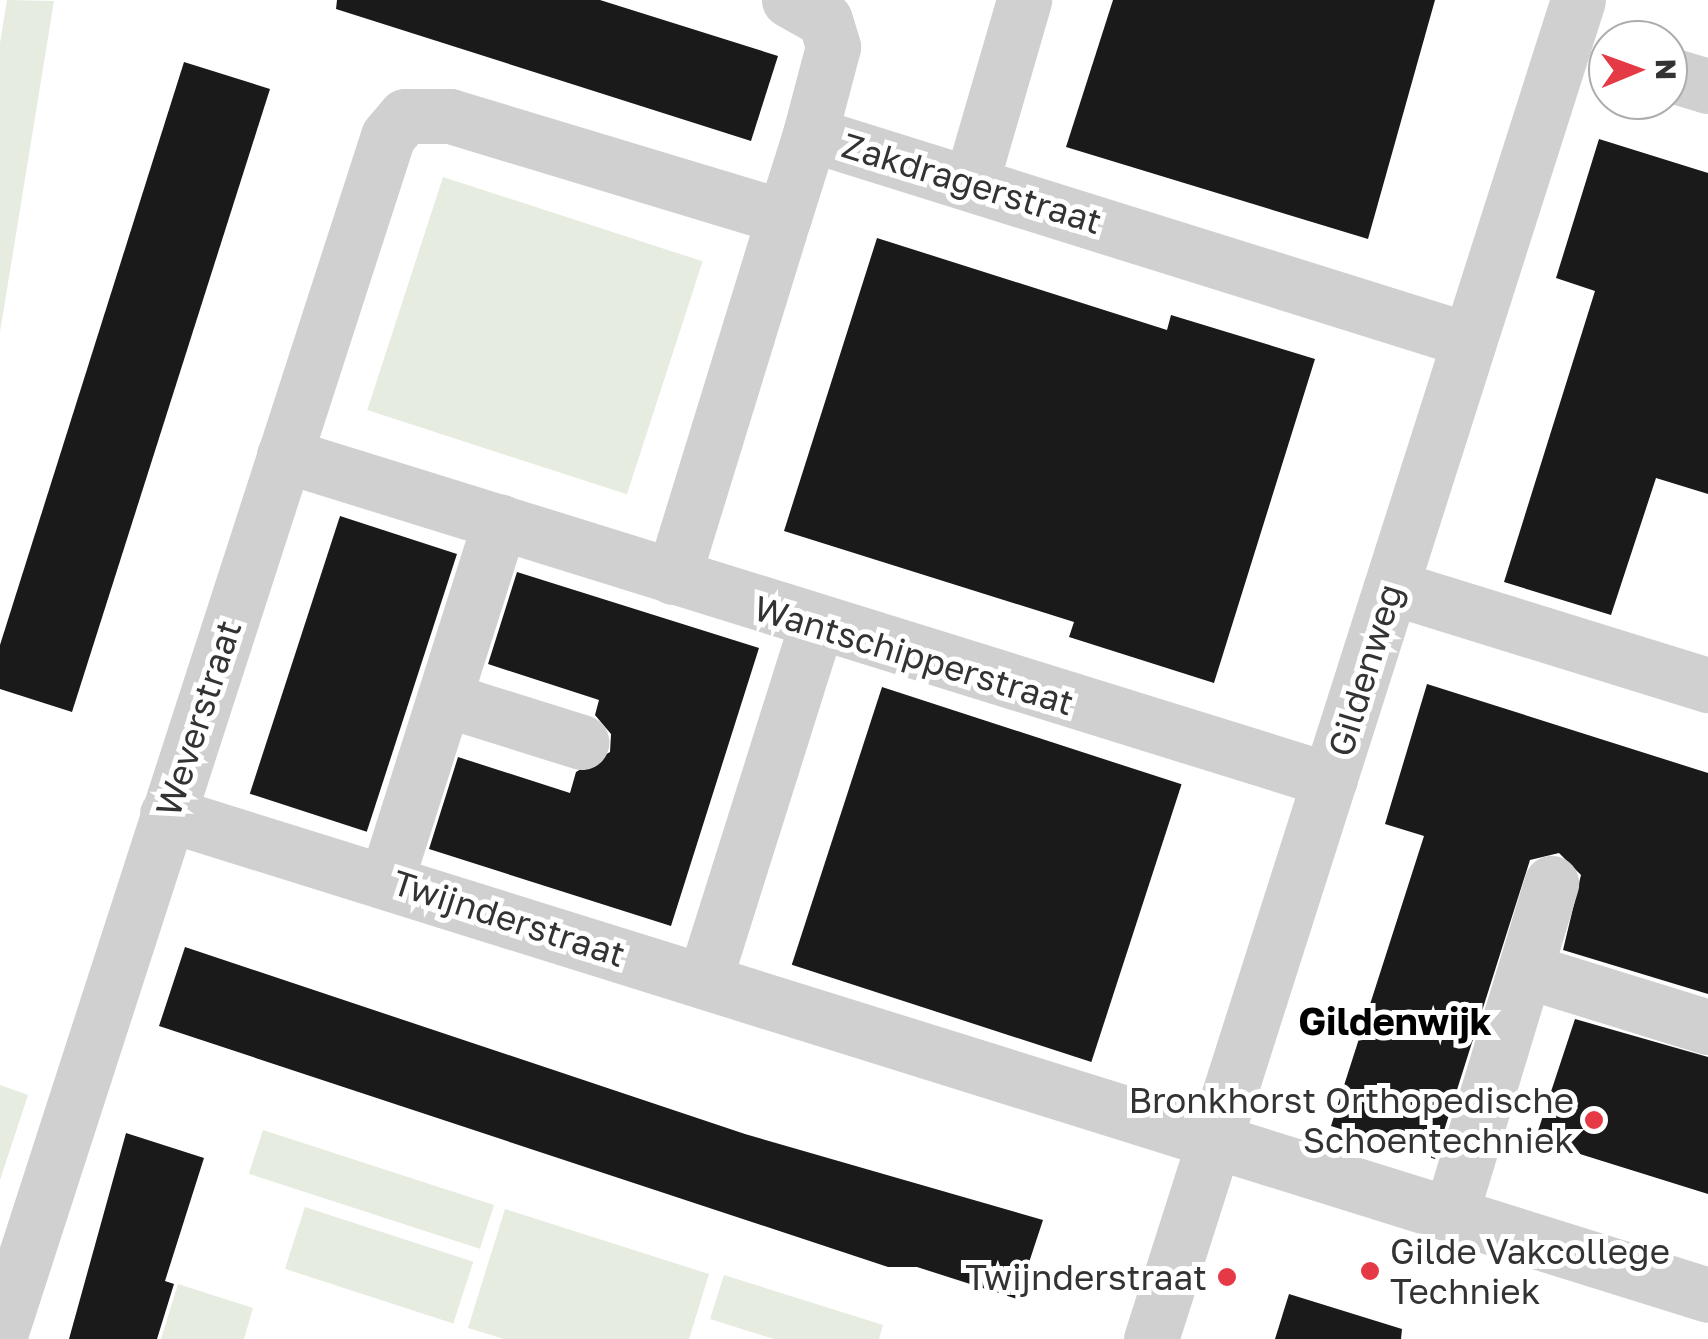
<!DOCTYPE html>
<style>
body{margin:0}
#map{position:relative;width:1708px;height:1339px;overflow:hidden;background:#fff;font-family:"Golos Text",sans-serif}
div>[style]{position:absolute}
.green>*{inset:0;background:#e6ecdf;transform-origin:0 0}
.building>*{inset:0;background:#1a1a1a;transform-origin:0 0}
.minor>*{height:55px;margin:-27.5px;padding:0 27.5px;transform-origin:27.5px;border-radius:27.5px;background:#d0d0d0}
.dots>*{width:28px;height:28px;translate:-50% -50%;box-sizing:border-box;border:5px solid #fff;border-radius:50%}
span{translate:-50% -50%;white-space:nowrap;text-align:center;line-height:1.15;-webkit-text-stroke:10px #fff;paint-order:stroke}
.street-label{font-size:35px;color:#333}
.poi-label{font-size:35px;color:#333}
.right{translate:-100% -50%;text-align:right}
.left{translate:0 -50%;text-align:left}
.neighbourhood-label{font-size:38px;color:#000;font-weight:700}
.north{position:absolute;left:1588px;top:20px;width:100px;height:100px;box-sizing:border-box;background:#fff;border:2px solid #adadad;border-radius:50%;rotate:89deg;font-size:28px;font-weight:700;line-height:40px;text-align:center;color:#333}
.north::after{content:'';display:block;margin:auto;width:35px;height:45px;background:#e63946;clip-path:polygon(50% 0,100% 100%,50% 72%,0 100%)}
</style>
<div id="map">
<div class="green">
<i style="clip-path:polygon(7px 0,54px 1px,0 332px,0 43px)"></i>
<i style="left:443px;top:177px;width:273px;height:245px;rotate:18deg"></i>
<i style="clip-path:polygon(0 1085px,28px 1095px,0 1180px)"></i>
<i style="left:263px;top:1130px;width:243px;height:46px;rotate:18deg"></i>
<i style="left:305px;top:1207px;width:177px;height:65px;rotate:18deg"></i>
<i style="clip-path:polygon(505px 1209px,709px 1274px,689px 1339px,504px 1339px,468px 1328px)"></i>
<i style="clip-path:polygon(724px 1275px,883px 1325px,879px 1339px,774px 1339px,710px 1319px)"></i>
<i style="clip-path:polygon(178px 1284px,253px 1308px,244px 1339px,161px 1339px)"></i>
</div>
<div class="building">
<i style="clip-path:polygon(337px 0,600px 0,778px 56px,751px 141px,336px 9px)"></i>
<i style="clip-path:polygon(1113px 0,1435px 0,1368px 239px,1066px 147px)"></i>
<i style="clip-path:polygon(184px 62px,270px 89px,72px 712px,0 689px,0 645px)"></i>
<i style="clip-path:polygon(1599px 139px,1708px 173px,1708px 494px,1656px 478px,1611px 615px,1504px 582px,1595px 291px,1556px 278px)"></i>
<i style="clip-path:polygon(877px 238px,1167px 330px,1171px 315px,1315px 359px,1214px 683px,1069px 637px,1074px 622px,784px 531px)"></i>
<i style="left:340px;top:516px;width:123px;height:292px;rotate:18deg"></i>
<i style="clip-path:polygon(517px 572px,759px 648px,671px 926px,429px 849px,458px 757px,570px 793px,576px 772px,610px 752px,611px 734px,595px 715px,599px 700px,488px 664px)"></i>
<i style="clip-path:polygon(1427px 684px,1708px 773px,1708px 994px,1563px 950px,1581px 875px,1559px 853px,1530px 860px,1435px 1159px,1331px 1126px,1424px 836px,1385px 824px)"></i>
<i style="left:882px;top:687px;width:315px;height:292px;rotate:18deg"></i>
<i style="clip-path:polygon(185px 947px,745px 1134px,1043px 1220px,1017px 1299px,917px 1267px,888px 1267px,159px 1026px)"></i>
<i style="clip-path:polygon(1575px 1019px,1708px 1057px,1708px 1194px,1535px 1140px)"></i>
<i style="clip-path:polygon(126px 1133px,204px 1158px,165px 1281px,174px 1284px,157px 1339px,69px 1339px)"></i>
<i style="clip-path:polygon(1289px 1294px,1402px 1329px,1401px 1339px,1275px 1339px)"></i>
</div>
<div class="minor">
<i style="left:789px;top:0;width:41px;rotate:29.1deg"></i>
<i style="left:825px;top:20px;width:28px;rotate:73deg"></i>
<i style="left:833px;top:47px;width:90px;rotate:104.8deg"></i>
<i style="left:1668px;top:74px;width:42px;rotate:16.7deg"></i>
<i style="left:971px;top:183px;width:191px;rotate:-73.8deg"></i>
<i style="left:284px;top:455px;width:1095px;rotate:17.26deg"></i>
<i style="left:673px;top:577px;width:377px;rotate:-72.9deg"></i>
<i style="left:1391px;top:587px;width:332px;rotate:17.2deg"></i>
<i style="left:444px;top:699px;width:144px;rotate:17.4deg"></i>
<i style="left:167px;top:814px;width:1614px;rotate:17.33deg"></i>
<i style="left:387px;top:878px;width:374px;rotate:-72.4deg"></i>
<i style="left:1527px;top:971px;width:189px;rotate:17.2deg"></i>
<i style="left:704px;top:981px;width:372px;rotate:-72.5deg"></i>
<i style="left:1451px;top:1213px;width:345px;rotate:-73.1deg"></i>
<i style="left:0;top:1335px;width:1260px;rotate:-72.07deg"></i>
<i style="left:388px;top:136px;width:26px;rotate:-50deg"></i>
<i style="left:405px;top:116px;width:45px"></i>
<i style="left:450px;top:116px;width:349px;rotate:16.8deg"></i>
<i style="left:784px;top:217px;width:87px;rotate:-72.6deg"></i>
<i style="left:810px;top:134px;width:690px;rotate:17.36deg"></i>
<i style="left:1151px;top:1339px;width:1405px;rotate:-72.31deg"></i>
</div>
<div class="dots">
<i style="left:1594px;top:1120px;background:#e63946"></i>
<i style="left:1370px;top:1271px;background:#e63946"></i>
<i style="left:1227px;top:1277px;background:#e63946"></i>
</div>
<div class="street-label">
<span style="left:972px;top:183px;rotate:17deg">Zakdragerstraat</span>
<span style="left:914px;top:655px;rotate:17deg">Wantschipperstraat</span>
<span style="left:1365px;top:670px;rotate:-73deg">Gildenweg</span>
<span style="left:198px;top:718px;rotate:-72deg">Weverstraat</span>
<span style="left:509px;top:918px;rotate:18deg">Twijnderstraat</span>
</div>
<div class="poi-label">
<span class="right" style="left:1574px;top:1120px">Bronkhorst Orthopedische<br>Schoentechniek</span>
<span class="left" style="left:1390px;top:1271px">Gilde Vakcollege<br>Techniek</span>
<span class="right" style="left:1207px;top:1277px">Twijnderstraat</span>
</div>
<div class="neighbourhood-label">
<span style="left:1395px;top:1021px">Gildenwijk</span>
</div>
<div class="north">N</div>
</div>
